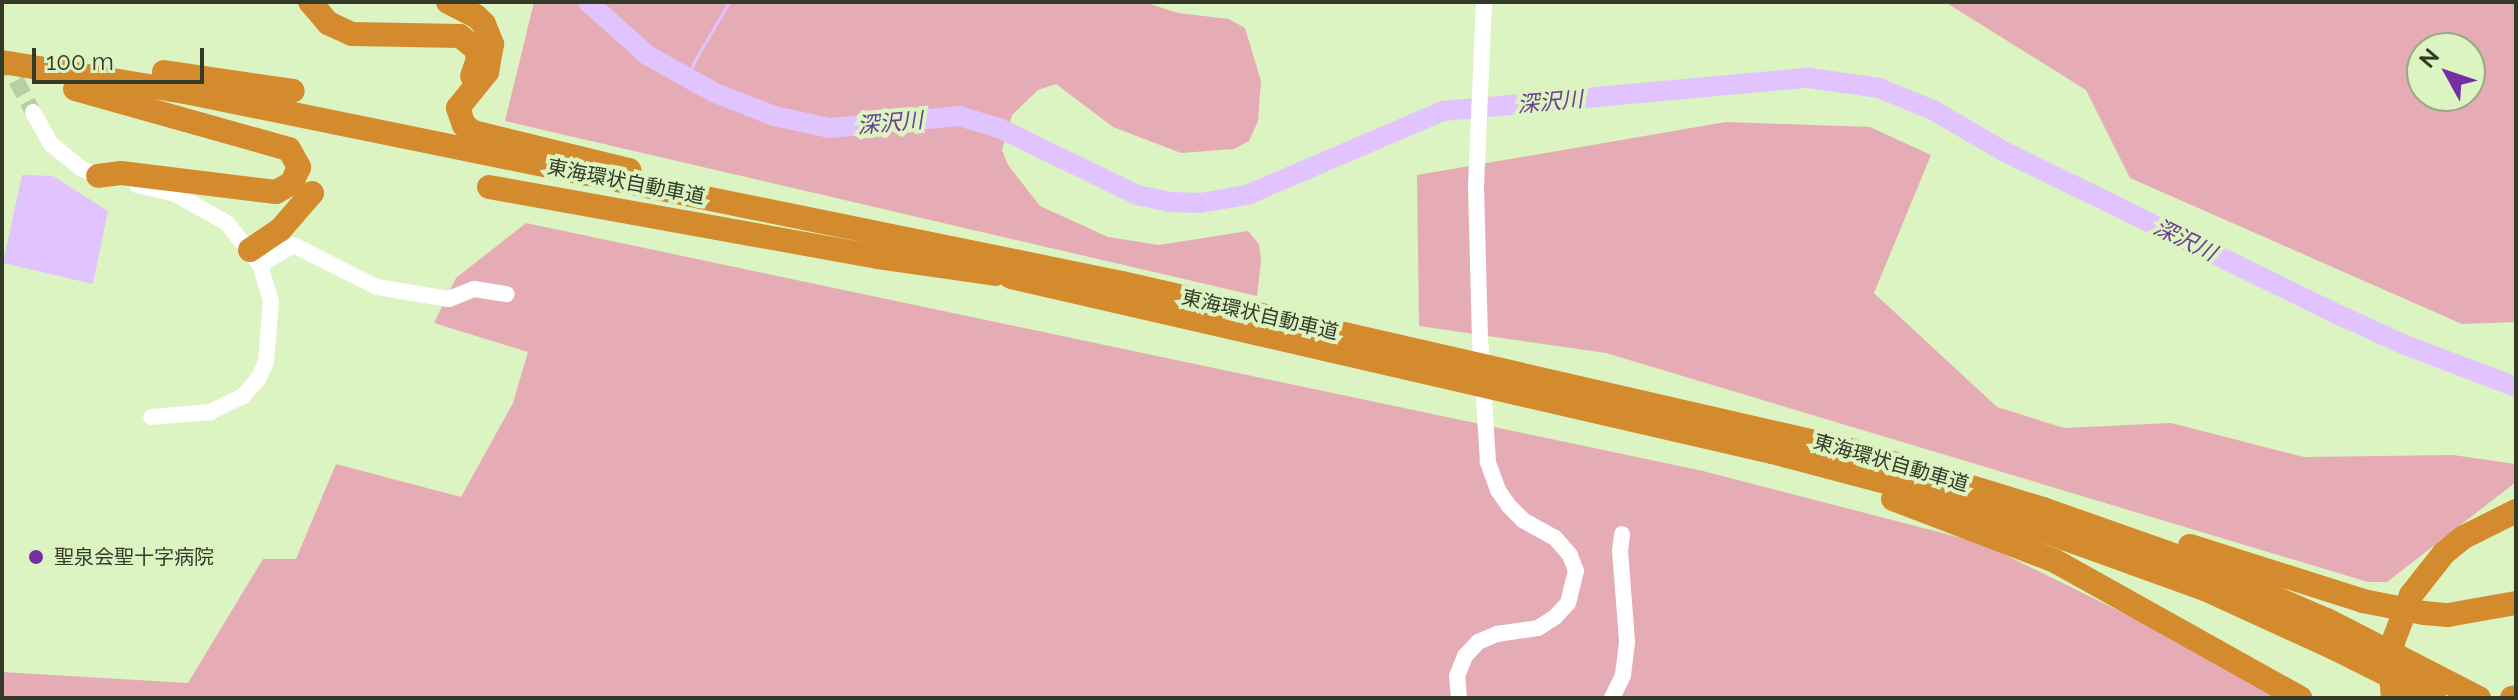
<!DOCTYPE html>
<meta charset="utf-8">
<style>
body{margin:0}
#map{position:relative;width:2518px;height:700px;overflow:hidden;background:#dcf3c2;font-family:Raleway,"Noto Sans JP",sans-serif}
div>[style]{position:absolute}
.green>*{inset:0;background:#e6acb6}
.water>*{inset:0;background:#e1c3fe}
.stream>*{height:3px;margin:-1.5px;padding:0 1.5px;transform-origin:1.5px;border-radius:1.5px;background:#e1c3fe}
.river>*{height:20px;margin:-10px;padding:0 10px;transform-origin:10px;border-radius:10px;background:#e1c3fe}
.minor-tunnel>*{height:16px;margin-top:-8px;transform-origin:0;background:repeating-linear-gradient(90deg,#bacea3 0 16px,transparent 0 24px)}
.minor>*{height:16px;margin:-8px;padding:0 8px;transform-origin:8px;border-radius:8px;background:#fff}
.highway>*{height:24px;margin:-12px;padding:0 12px;transform-origin:12px;border-radius:12px;background:#d48b2e}
.dots>*{width:22px;height:22px;translate:-50% -50%;box-sizing:border-box;border:4px solid #dcf3c2;border-radius:50%}
span{translate:-50% -50%;white-space:nowrap;text-align:center;line-height:1.15;-webkit-text-stroke:8px #dcf3c2;paint-order:stroke}
.street-label{font-size:20px;color:#333b28}
.poi-label{font-size:20px;color:#333b28}
.left{translate:0 -50%;text-align:left}
.water-label{font-size:22px;color:#6d3d91;font-style:italic}
.frame{position:absolute;inset:0;border:4px solid #333b28;pointer-events:none}
.north{position:absolute;left:2406px;top:32px;width:80px;height:80px;box-sizing:border-box;background:#dcf3c2;border:2px solid #98a984;border-radius:50%;rotate:310deg;font-size:22px;font-weight:700;line-height:32px;text-align:center;color:#333b28}
.north::after{content:'';display:block;margin:auto;width:28px;height:36px;background:#742fa3;clip-path:polygon(50% 0,100% 100%,50% 72%,0 100%)}
.scale{position:absolute;left:32px;top:48px;width:172px;height:36px;box-sizing:border-box;border:4px solid #333b28;border-top:0;padding-left:10px;font-size:24px;line-height:28px;white-space:nowrap;color:#333b28;-webkit-text-stroke:6px #dcf3c2;paint-order:stroke}
</style>
<div id="map">
<div class="green">
<i style="clip-path:polygon(534px 2px,1144px 2px,1178px 13px,1229px 19px,1245px 28px,1261px 81px,1258px 121px,1249px 141px,1234px 149px,1181px 153px,1113px 127px,1056px 84px,1038px 90px,1012px 115px,1002px 150px,1008px 165px,1040px 206px,1108px 237px,1159px 245px,1248px 231px,1259px 244px,1261px 261px,1257px 296px,505px 121px)"></i>
<i style="clip-path:polygon(evenodd,1945px 2px,2516px 2px,2516px 322px,2462px 324px,2130px 178px,2086px 90px,1945px 2px,2422px 48px,2470px 48px,2470px 96px,2422px 96px,2422px 48px)"></i>
<i style="clip-path:polygon(1726px 122px,1870px 127px,1931px 155px,1874px 293px,1997px 407px,2064px 428px,2171px 423px,2304px 457px,2453px 455px,2516px 464px,2516px 482px,2387px 582px,2368px 582px,1606px 353px,1419px 326px,1417px 175px)"></i>
<i style="clip-path:polygon(526px 223px,1703px 471px,1981px 543px,2296px 698px,2px 698px,2px 672px,188px 683px,263px 559px,296px 559px,336px 464px,461px 497px,513px 403px,528px 352px,434px 323px,456px 278px)"></i>
</div>
<div class="water">
<i style="clip-path:polygon(22px 175px,53px 176px,108px 211px,93px 284px,3px 263px)"></i>
</div>
<div class="stream">
<i style="left:689px;top:77px;width:18px;rotate:-71deg"></i>
<i style="left:695px;top:60px;width:67px;rotate:-59.6deg"></i>
</div>
<div class="river">
<i style="left:588px;top:2px;width:79px;rotate:41.9deg"></i>
<i style="left:647px;top:55px;width:78px;rotate:29.2deg"></i>
<i style="left:715px;top:93px;width:63px;rotate:21.3deg"></i>
<i style="left:774px;top:116px;width:57px;rotate:12.1deg"></i>
<i style="left:830px;top:128px;width:130px;rotate:-5.3deg"></i>
<i style="left:959px;top:116px;width:42px;rotate:16.7deg"></i>
<i style="left:999px;top:128px;width:153px;rotate:25.9deg"></i>
<i style="left:1137px;top:195px;width:35px;rotate:12deg"></i>
<i style="left:1171px;top:202px;width:29px;rotate:2deg"></i>
<i style="left:1200px;top:203px;width:48px;rotate:-9.7deg"></i>
<i style="left:1247px;top:195px;width:213px;rotate:-23.2deg"></i>
<i style="left:1443px;top:111px;width:367px;rotate:-5.2deg"></i>
<i style="left:1809px;top:78px;width:71px;rotate:8.1deg"></i>
<i style="left:1879px;top:88px;width:58px;rotate:22.2deg"></i>
<i style="left:1933px;top:110px;width:83px;rotate:30.3deg"></i>
<i style="left:2005px;top:152px;width:379px;rotate:26deg"></i>
<i style="left:2346px;top:318px;width:65px;rotate:24.6deg"></i>
<i style="left:2405px;top:345px;width:119px;rotate:20.7deg"></i>
</div>
<div class="minor-tunnel">
<i style="left:5px;top:59px;width:60px;rotate:62.2deg"></i>
</div>
<div class="minor">
<i style="left:33px;top:112px;width:37px;rotate:61deg"></i>
<i style="left:51px;top:144px;width:40px;rotate:39deg"></i>
<i style="left:82px;top:169px;width:26px;rotate:21deg"></i>
<i style="left:137px;top:185px;width:39px;rotate:13deg"></i>
<i style="left:175px;top:194px;width:60px;rotate:29.1deg"></i>
<i style="left:227px;top:223px;width:53px;rotate:51.8deg"></i>
<i style="left:260px;top:265px;width:38px;rotate:73deg"></i>
<i style="left:271px;top:301px;width:61px;rotate:94.7deg"></i>
<i style="left:266px;top:362px;width:19px;rotate:115deg"></i>
<i style="left:258px;top:379px;width:23px;rotate:131deg"></i>
<i style="left:243px;top:396px;width:37px;rotate:154deg"></i>
<i style="left:210px;top:412px;width:59px;rotate:175.2deg"></i>
<i style="left:260px;top:265px;width:39px;rotate:-31deg"></i>
<i style="left:293px;top:245px;width:94px;rotate:26.6deg"></i>
<i style="left:377px;top:287px;width:73px;rotate:9.5deg"></i>
<i style="left:449px;top:299px;width:27px;rotate:-22deg"></i>
<i style="left:474px;top:289px;width:33px;rotate:9deg"></i>
<i style="left:1459px;top:698px;width:22px;rotate:-95deg"></i>
<i style="left:1457px;top:676px;width:22px;rotate:-68deg"></i>
<i style="left:1465px;top:656px;width:19px;rotate:-47deg"></i>
<i style="left:1478px;top:642px;width:21px;rotate:-23deg"></i>
<i style="left:1497px;top:634px;width:41px;rotate:-8.3deg"></i>
<i style="left:1538px;top:628px;width:20px;rotate:-33deg"></i>
<i style="left:1555px;top:617px;width:19px;rotate:-47deg"></i>
<i style="left:1568px;top:603px;width:33px;rotate:-76deg"></i>
<i style="left:1576px;top:571px;width:17px;rotate:-111deg"></i>
<i style="left:1570px;top:555px;width:23px;rotate:-131deg"></i>
<i style="left:1555px;top:538px;width:37px;rotate:-151deg"></i>
<i style="left:1523px;top:520px;width:20px;rotate:-135deg"></i>
<i style="left:1509px;top:506px;width:19px;rotate:-125deg"></i>
<i style="left:1498px;top:490px;width:30px;rotate:-110deg"></i>
<i style="left:1488px;top:462px;width:123px;rotate:-93.7deg"></i>
<i style="left:1480px;top:339px;width:153px;rotate:-91.5deg"></i>
<i style="left:1476px;top:186px;width:184px;rotate:-87.5deg"></i>
<i style="left:1612px;top:698px;width:25px;rotate:-64deg"></i>
<i style="left:1623px;top:675px;width:34px;rotate:-83deg"></i>
<i style="left:1627px;top:641px;width:90px;rotate:-94.4deg"></i>
<i style="left:1620px;top:551px;width:17px;rotate:-83deg"></i>
</div>
<div class="highway">
<i style="left:310px;top:2px;width:28px;rotate:49deg"></i>
<i style="left:328px;top:23px;width:26px;rotate:25deg"></i>
<i style="left:352px;top:34px;width:108px;rotate:1.1deg"></i>
<i style="left:460px;top:36px;width:21px;rotate:39deg"></i>
<i style="left:476px;top:49px;width:10px;rotate:79deg"></i>
<i style="left:478px;top:59px;width:18px;rotate:109deg"></i>
<i style="left:448px;top:2px;width:31px;rotate:27deg"></i>
<i style="left:476px;top:16px;width:11px;rotate:45deg"></i>
<i style="left:484px;top:24px;width:22px;rotate:68deg"></i>
<i style="left:492px;top:44px;width:28px;rotate:100deg"></i>
<i style="left:487px;top:72px;width:46px;rotate:128.9deg"></i>
<i style="left:458px;top:108px;width:18px;rotate:71deg"></i>
<i style="left:464px;top:125px;width:11px;rotate:38deg"></i>
<i style="left:473px;top:132px;width:161px;rotate:13.7deg"></i>
<i style="left:2px;top:62px;width:185px;rotate:9.3deg"></i>
<i style="left:185px;top:92px;width:956px;rotate:11.52deg"></i>
<i style="left:1122px;top:283px;width:747px;rotate:12.92deg"></i>
<i style="left:1850px;top:450px;width:202px;rotate:17deg"></i>
<i style="left:2043px;top:509px;width:144px;rotate:19.4deg"></i>
<i style="left:2179px;top:557px;width:161px;rotate:23.1deg"></i>
<i style="left:2327px;top:620px;width:171px;rotate:27.2deg"></i>
<i style="left:164px;top:72px;width:130px;rotate:8.4deg"></i>
<i style="left:75px;top:89px;width:222px;rotate:15.7deg"></i>
<i style="left:289px;top:149px;width:21px;rotate:61deg"></i>
<i style="left:299px;top:167px;width:17px;rotate:114deg"></i>
<i style="left:292px;top:183px;width:18px;rotate:151deg"></i>
<i style="left:276px;top:192px;width:156px;rotate:-173deg"></i>
<i style="left:121px;top:173px;width:23px;rotate:173deg"></i>
<i style="left:489px;top:187px;width:395px;rotate:10.2deg"></i>
<i style="left:878px;top:257px;width:119px;rotate:8.2deg"></i>
<i style="left:250px;top:250px;width:36px;rotate:-34deg"></i>
<i style="left:280px;top:230px;width:49px;rotate:-49.1deg"></i>
<i style="left:1011px;top:277px;width:781px;rotate:12.95deg"></i>
<i style="left:1772px;top:452px;width:164px;rotate:14.8deg"></i>
<i style="left:1931px;top:494px;width:89px;rotate:17.6deg"></i>
<i style="left:2016px;top:521px;width:201px;rotate:19.8deg"></i>
<i style="left:2205px;top:589px;width:142px;rotate:24.6deg"></i>
<i style="left:2334px;top:648px;width:112px;rotate:26.6deg"></i>
<i style="left:1893px;top:499px;width:173px;rotate:20.9deg"></i>
<i style="left:2055px;top:561px;width:281px;rotate:29.2deg"></i>
<i style="left:2190px;top:546px;width:182px;rotate:17.6deg"></i>
<i style="left:2363px;top:601px;width:62px;rotate:11.1deg"></i>
<i style="left:2424px;top:613px;width:24px;rotate:5deg"></i>
<i style="left:2448px;top:615px;width:69px;rotate:-10deg"></i>
<i style="left:2393px;top:698px;width:35px;rotate:-95deg"></i>
<i style="left:2390px;top:663px;width:21px;rotate:-82deg"></i>
<i style="left:2393px;top:642px;width:50px;rotate:-69deg"></i>
<i style="left:2411px;top:595px;width:53px;rotate:-51.8deg"></i>
<i style="left:2444px;top:553px;width:26px;rotate:-39deg"></i>
<i style="left:2464px;top:537px;width:58px;rotate:-26.6deg"></i>
<i style="left:2512px;top:698px;width:4px;rotate:-14deg"></i>
</div>
<div class="dots">
<i style="left:36px;top:557px;background:#742fa3"></i>
</div>
<div class="street-label">
<span style="left:626px;top:182px;rotate:11deg">東海環状自動車道</span>
<span style="left:1260px;top:315px;rotate:13deg">東海環状自動車道</span>
<span style="left:1891px;top:463px;rotate:16deg">東海環状自動車道</span>
</div>
<div class="poi-label">
<span class="left" style="left:54px;top:557px">聖泉会聖十字病院</span>
</div>
<div class="water-label">
<span style="left:1550px;top:102px;rotate:-5deg">深沢川</span>
<span style="left:890px;top:123px;rotate:-5deg">深沢川</span>
<span style="left:2185px;top:240px;rotate:26deg">深沢川</span>
</div>
<div class="frame"></div>
<div class="north">N</div>
<div class="scale">100 m</div>
</div>
